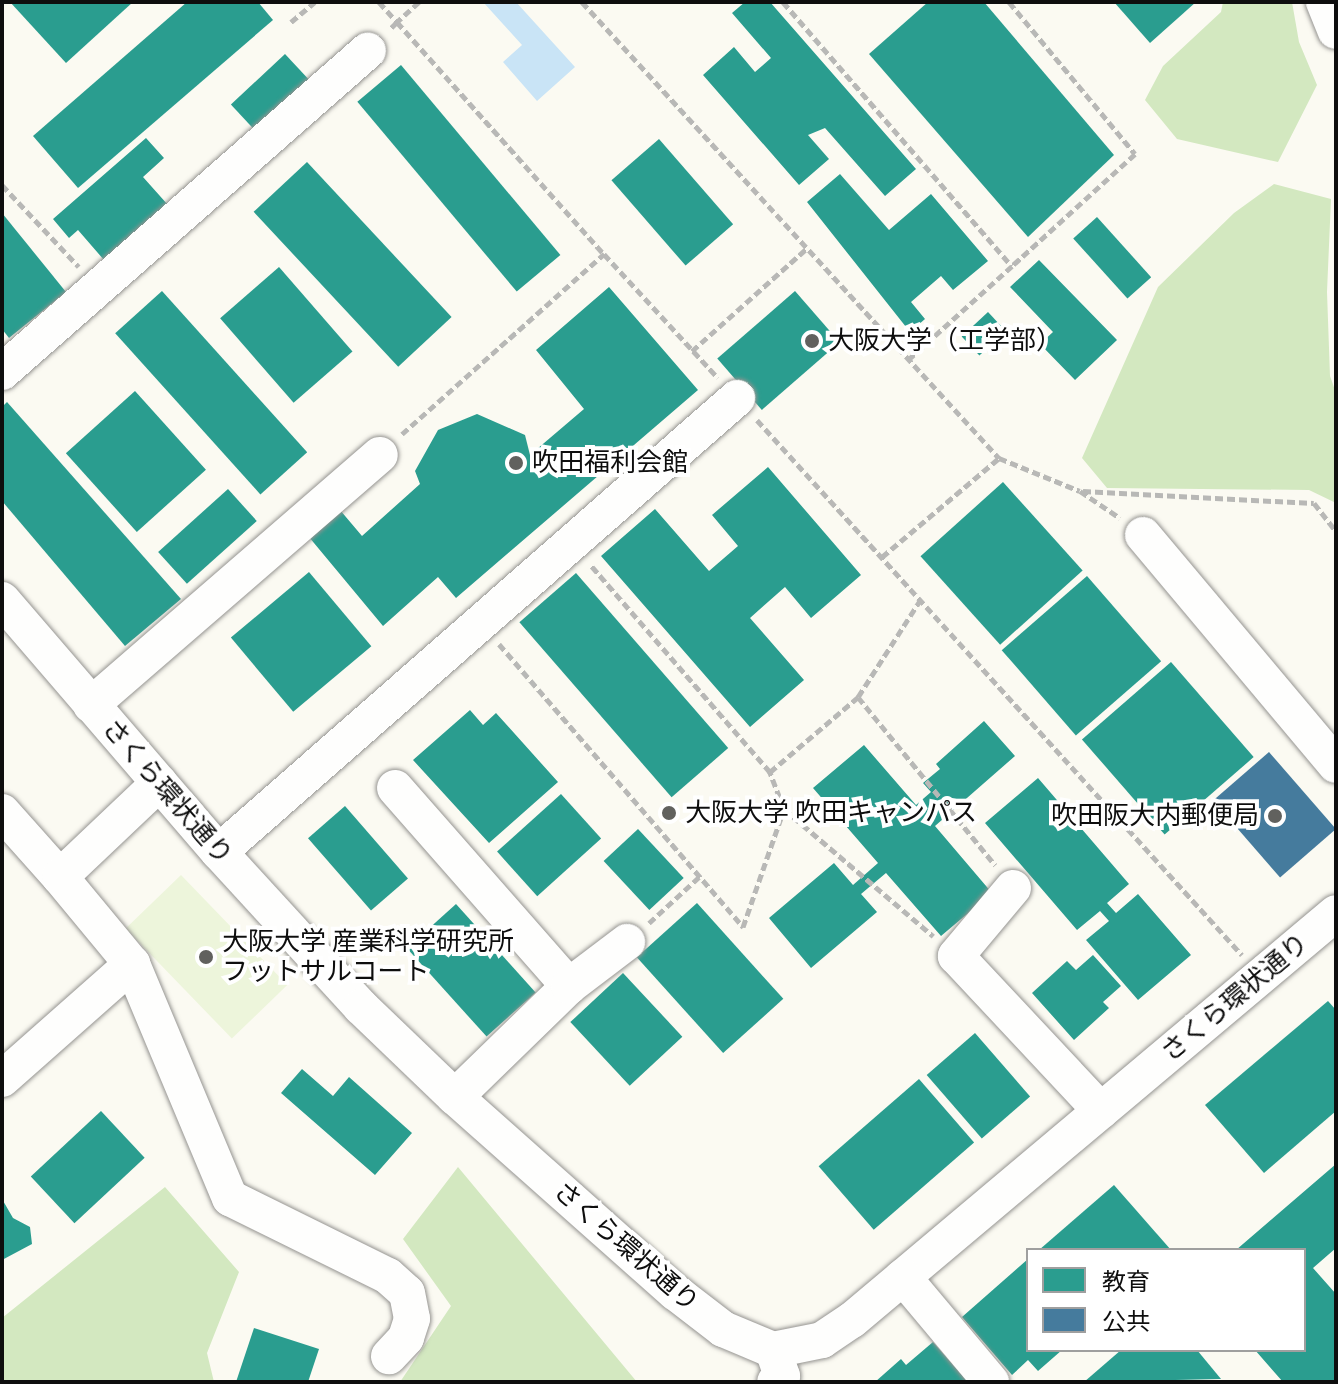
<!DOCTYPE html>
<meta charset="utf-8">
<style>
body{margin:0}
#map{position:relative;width:1338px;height:1384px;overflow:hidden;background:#fbfaf2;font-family:"Source Serif 4","Noto Sans JP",serif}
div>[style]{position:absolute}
.forest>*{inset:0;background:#d3e8c0}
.pitch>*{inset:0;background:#edf5db;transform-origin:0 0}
.water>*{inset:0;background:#c9e4f6}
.schools>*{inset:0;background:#2a9d8f;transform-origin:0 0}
.public>*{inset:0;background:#457b9d;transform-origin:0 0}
.path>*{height:5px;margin-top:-2.5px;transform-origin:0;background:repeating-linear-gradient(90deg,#b8b8b6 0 8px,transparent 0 12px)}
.roads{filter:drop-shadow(0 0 2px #959491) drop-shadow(0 0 2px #959491)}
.minor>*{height:36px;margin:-18px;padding:0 18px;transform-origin:18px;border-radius:18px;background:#fefefd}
.dots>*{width:22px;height:22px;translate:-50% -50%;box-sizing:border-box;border:4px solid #fff;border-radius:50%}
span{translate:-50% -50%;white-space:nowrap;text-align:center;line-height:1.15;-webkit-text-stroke:8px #fff;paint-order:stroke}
.poi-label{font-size:26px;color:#0e0e0e}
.left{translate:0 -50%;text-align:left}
.right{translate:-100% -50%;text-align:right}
.street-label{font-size:26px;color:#0e0e0e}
.frame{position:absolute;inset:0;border:4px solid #0e0e0e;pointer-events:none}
.legend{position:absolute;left:1026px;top:1248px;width:280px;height:104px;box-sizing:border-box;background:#fff;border:2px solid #9f9f9f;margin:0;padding:10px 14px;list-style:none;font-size:24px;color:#0e0e0e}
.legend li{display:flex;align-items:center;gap:16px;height:40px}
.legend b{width:40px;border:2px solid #9f9f9f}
</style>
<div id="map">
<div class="forest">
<i style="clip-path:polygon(1223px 2px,1292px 2px,1299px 42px,1317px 85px,1278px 162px,1177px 139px,1145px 100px,1163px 66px,1221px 12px)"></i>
<i style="clip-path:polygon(1274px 184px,1331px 199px,1327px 292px,1330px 376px,1336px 393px,1336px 503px,1309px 490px,1107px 488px,1082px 458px,1158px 287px,1234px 213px)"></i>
<i style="clip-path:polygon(458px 1167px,637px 1382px,400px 1382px,451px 1306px,403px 1239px)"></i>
<i style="clip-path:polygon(165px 1187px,239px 1272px,207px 1353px,214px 1382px,2px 1382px,2px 1318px)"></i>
</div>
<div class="pitch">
<i style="left:181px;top:875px;width:153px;height:77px;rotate:46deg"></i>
</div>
<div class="water">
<i style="clip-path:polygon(483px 2px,516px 2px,575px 67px,537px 101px,503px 62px,522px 45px)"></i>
</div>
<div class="schools">
<i style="clip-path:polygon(10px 2px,133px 2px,66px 63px)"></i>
<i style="clip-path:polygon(187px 2px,258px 2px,273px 20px,78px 188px,33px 136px)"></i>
<i style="clip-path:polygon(745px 2px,770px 2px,916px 169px,885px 196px,825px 128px,808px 135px,829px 159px,799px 185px,703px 75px,734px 47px,755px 72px,771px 58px,732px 13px)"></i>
<i style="clip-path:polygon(928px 2px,984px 2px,1114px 155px,1028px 237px,869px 54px)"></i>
<i style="clip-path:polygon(1114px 2px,1196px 2px,1150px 43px)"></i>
<i style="left:285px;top:54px;width:40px;height:74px;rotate:47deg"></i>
<i style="left:401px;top:65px;width:248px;height:57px;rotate:50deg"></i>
<i style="clip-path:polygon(146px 138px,164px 158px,143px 177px,168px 205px,104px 260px,78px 230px,69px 238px,53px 219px)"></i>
<i style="left:659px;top:139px;width:113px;height:63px;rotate:49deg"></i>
<i style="left:307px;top:162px;width:212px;height:73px;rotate:47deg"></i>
<i style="clip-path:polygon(840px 174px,889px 230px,931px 194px,988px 261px,953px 290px,941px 276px,911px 302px,925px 319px,910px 332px,807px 202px)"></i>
<i style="clip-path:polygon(2px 213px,66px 292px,9px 338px,2px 329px)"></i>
<i style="left:1097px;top:217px;width:81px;height:32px;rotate:48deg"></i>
<i style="clip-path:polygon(1039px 260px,1117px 340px,1075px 380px,1040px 344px,1053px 332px,1010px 287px)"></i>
<i style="left:279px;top:267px;width:112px;height:78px;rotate:49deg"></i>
<i style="clip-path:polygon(609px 287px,698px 390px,456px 598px,438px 577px,383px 626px,309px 537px,340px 510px,362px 536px,420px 484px,415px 471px,438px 430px,477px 414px,525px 435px,530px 455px,584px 409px,536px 350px)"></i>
<i style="left:162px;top:291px;width:217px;height:63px;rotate:48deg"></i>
<i style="left:795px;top:291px;width:68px;height:103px;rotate:49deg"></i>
<i style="left:988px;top:312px;width:26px;height:36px;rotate:47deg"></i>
<i style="left:135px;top:391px;width:106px;height:93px;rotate:48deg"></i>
<i style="clip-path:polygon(7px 402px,181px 599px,125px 646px,2px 501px,2px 407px)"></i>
<i style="clip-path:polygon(768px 467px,861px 575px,811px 618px,785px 587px,750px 618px,804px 680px,750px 727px,601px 556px,655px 509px,709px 571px,738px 546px,712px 515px)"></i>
<i style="left:1003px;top:482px;width:119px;height:111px;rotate:48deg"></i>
<i style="left:228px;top:489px;width:43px;height:94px;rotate:48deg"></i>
<i style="left:309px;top:572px;width:97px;height:102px;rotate:50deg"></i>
<i style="left:576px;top:573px;width:232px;height:75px;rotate:49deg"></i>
<i style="left:1087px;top:576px;width:113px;height:113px;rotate:49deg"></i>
<i style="left:1171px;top:662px;width:126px;height:118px;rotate:49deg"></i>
<i style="clip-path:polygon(470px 710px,483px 725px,496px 713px,558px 782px,489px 843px,413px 760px)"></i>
<i style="clip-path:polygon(984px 721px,1015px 756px,935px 826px,992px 893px,941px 936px,886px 873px,861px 894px,877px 912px,811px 968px,769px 918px,834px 863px,853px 885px,878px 863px,813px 788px,864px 745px,916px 805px,931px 792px,923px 783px,940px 769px,936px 764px)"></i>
<i style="clip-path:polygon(1038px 778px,1129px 884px,1107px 903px,1116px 913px,1138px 894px,1191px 955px,1138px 1000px,1086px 940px,1109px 921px,1100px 911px,1077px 930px,985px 823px)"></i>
<i style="left:561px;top:794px;width:60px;height:86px;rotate:48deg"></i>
<i style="left:345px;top:806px;width:96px;height:49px;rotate:49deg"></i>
<i style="left:638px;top:829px;width:67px;height:47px;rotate:47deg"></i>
<i style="left:697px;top:903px;width:129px;height:81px;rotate:48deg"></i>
<i style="left:456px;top:904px;width:119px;height:66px;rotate:48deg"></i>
<i style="clip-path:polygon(1093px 955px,1121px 986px,1103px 1002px,1109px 1008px,1074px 1040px,1032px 993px,1067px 961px,1076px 970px)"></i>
<i style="left:623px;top:973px;width:87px;height:72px;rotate:47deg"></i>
<i style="clip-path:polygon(1328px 1001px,1336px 1010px,1336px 1111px,1264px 1173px,1205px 1105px)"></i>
<i style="left:975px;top:1033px;width:84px;height:64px;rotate:49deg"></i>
<i style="clip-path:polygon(302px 1069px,333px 1096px,349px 1077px,412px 1133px,375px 1175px,281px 1093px)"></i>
<i style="left:919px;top:1079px;width:84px;height:133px;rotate:49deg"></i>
<i style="left:101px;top:1111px;width:64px;height:96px;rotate:47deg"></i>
<i style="clip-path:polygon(1336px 1164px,1336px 1248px,1313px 1268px,1336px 1294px,1336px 1382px,1283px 1382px,1255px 1350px,1304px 1350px,1304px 1250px,1236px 1250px)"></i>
<i style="clip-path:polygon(1114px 1185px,1171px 1250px,1039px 1250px)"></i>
<i style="clip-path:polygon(2px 1199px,13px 1218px,30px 1227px,32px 1244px,2px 1260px)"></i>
<i style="clip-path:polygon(1028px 1259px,1028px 1350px,1062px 1350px,1038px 1371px,1028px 1360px,1012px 1375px,962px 1317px)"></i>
<i style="clip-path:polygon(254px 1328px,319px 1349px,308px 1382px,236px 1382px)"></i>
<i style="clip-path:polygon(933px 1342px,968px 1382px,875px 1382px,901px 1359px,906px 1365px)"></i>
<i style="clip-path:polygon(1121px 1350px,1197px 1350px,1221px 1379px,1084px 1382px)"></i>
</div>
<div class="public">
<i style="left:1269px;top:752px;width:102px;height:74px;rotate:49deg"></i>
</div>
<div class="path">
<i style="left:379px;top:2px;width:27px;rotate:48deg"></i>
<i style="left:397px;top:22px;width:11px;rotate:135deg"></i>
<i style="left:419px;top:2px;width:30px;rotate:138deg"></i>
<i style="left:397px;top:22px;width:311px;rotate:48.3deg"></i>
<i style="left:582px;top:2px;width:618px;rotate:47.56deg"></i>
<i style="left:999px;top:458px;width:87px;rotate:22.2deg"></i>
<i style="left:1080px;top:491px;width:48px;rotate:34deg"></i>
<i style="left:783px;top:2px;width:349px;rotate:49.1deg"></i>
<i style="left:1012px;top:266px;width:139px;rotate:137.9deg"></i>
<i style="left:1009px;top:2px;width:197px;rotate:50.3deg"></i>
<i style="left:1135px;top:154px;width:166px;rotate:137.7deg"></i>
<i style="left:291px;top:22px;width:31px;rotate:-40deg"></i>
<i style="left:2px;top:185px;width:112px;rotate:46.8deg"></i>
<i style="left:692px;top:351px;width:154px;rotate:-41.8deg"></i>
<i style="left:757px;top:420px;width:722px;rotate:47.81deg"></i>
<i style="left:402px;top:434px;width:271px;rotate:-41.7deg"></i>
<i style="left:604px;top:254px;width:168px;rotate:47.4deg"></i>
<i style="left:1083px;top:491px;width:231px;rotate:3deg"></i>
<i style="left:1314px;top:503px;width:36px;rotate:52deg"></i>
<i style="left:882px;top:557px;width:153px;rotate:-40.2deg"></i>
<i style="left:921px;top:599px;width:117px;rotate:122.7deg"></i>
<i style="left:858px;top:697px;width:217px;rotate:50.8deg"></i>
<i style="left:499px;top:644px;width:374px;rotate:49.2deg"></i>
<i style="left:743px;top:927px;width:125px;rotate:-70.8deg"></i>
<i style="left:784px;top:809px;width:40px;rotate:-111deg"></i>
<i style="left:770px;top:772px;width:275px;rotate:-130.9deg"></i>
<i style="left:770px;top:772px;width:116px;rotate:-40.4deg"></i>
<i style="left:784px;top:809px;width:196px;rotate:40.4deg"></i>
<i style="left:649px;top:923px;width:68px;rotate:-42.6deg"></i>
</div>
<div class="roads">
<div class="minor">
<i style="left:1324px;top:2px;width:31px;rotate:68deg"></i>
<i style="left:2px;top:372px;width:487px;rotate:-41.3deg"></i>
<i style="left:1143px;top:535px;width:300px;rotate:50deg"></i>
<i style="left:2px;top:600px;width:333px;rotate:49.3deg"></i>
<i style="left:219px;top:852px;width:210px;rotate:47.5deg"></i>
<i style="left:361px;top:1007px;width:130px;rotate:43.8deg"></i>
<i style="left:455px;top:1097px;width:294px;rotate:41.6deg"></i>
<i style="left:675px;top:1292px;width:61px;rotate:37.6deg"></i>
<i style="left:723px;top:1329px;width:54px;rotate:22.8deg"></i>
<i style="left:773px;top:1350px;width:50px;rotate:-11.5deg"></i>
<i style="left:822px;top:1340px;width:36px;rotate:-34deg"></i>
<i style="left:852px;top:1320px;width:632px;rotate:-40.06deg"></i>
<i style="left:91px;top:705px;width:382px;rotate:-40.9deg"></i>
<i style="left:395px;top:788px;width:264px;rotate:48.7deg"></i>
<i style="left:2px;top:812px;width:87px;rotate:48.3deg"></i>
<i style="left:219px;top:852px;width:689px;rotate:-41.23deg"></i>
<i style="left:1013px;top:888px;width:89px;rotate:130deg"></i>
<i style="left:956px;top:956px;width:212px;rotate:46.9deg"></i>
<i style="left:132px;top:964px;width:254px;rotate:67.3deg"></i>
<i style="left:230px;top:1198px;width:176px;rotate:26.3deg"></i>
<i style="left:388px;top:1276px;width:25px;rotate:42deg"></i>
<i style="left:407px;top:1293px;width:26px;rotate:79deg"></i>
<i style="left:412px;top:1319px;width:20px;rotate:108deg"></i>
<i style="left:406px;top:1338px;width:25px;rotate:133deg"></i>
<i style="left:2px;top:1079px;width:174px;rotate:-41.5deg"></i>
<i style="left:132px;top:964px;width:113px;rotate:-129.6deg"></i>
<i style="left:60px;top:877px;width:137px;rotate:-43.5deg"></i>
<i style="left:455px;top:1097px;width:159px;rotate:-44.2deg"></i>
<i style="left:569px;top:986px;width:73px;rotate:-37.2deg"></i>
<i style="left:903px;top:1277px;width:137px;rotate:50deg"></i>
<i style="left:773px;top:1350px;width:28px;rotate:71deg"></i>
<i style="left:782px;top:1376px;width:9px;rotate:139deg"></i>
</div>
</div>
<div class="dots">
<i style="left:812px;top:341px;background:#61615e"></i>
<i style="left:516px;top:463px;background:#61615e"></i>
<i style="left:669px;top:813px;background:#61615e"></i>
<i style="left:1275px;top:816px;background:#61615e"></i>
<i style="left:206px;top:957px;background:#61615e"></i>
</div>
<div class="poi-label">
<span class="left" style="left:828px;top:341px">大阪大学（工学部）</span>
<span class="left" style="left:532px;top:463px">吹田福利会館</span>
<span class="left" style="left:685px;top:813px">大阪大学 吹田キャンパス</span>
<span class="right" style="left:1259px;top:816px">吹田阪大内郵便局</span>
<span class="left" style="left:222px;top:957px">大阪大学 産業科学研究所<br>フットサルコート</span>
</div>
<div class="street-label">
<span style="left:167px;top:792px;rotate:49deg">さくら環状通り</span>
<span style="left:1235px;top:998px;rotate:-40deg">さくら環状通り</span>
<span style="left:626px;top:1247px;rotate:41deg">さくら環状通り</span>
</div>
<div class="frame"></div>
<ul class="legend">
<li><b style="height:22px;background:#2a9d8f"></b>教育</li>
<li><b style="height:22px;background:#457b9d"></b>公共</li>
</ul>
</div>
